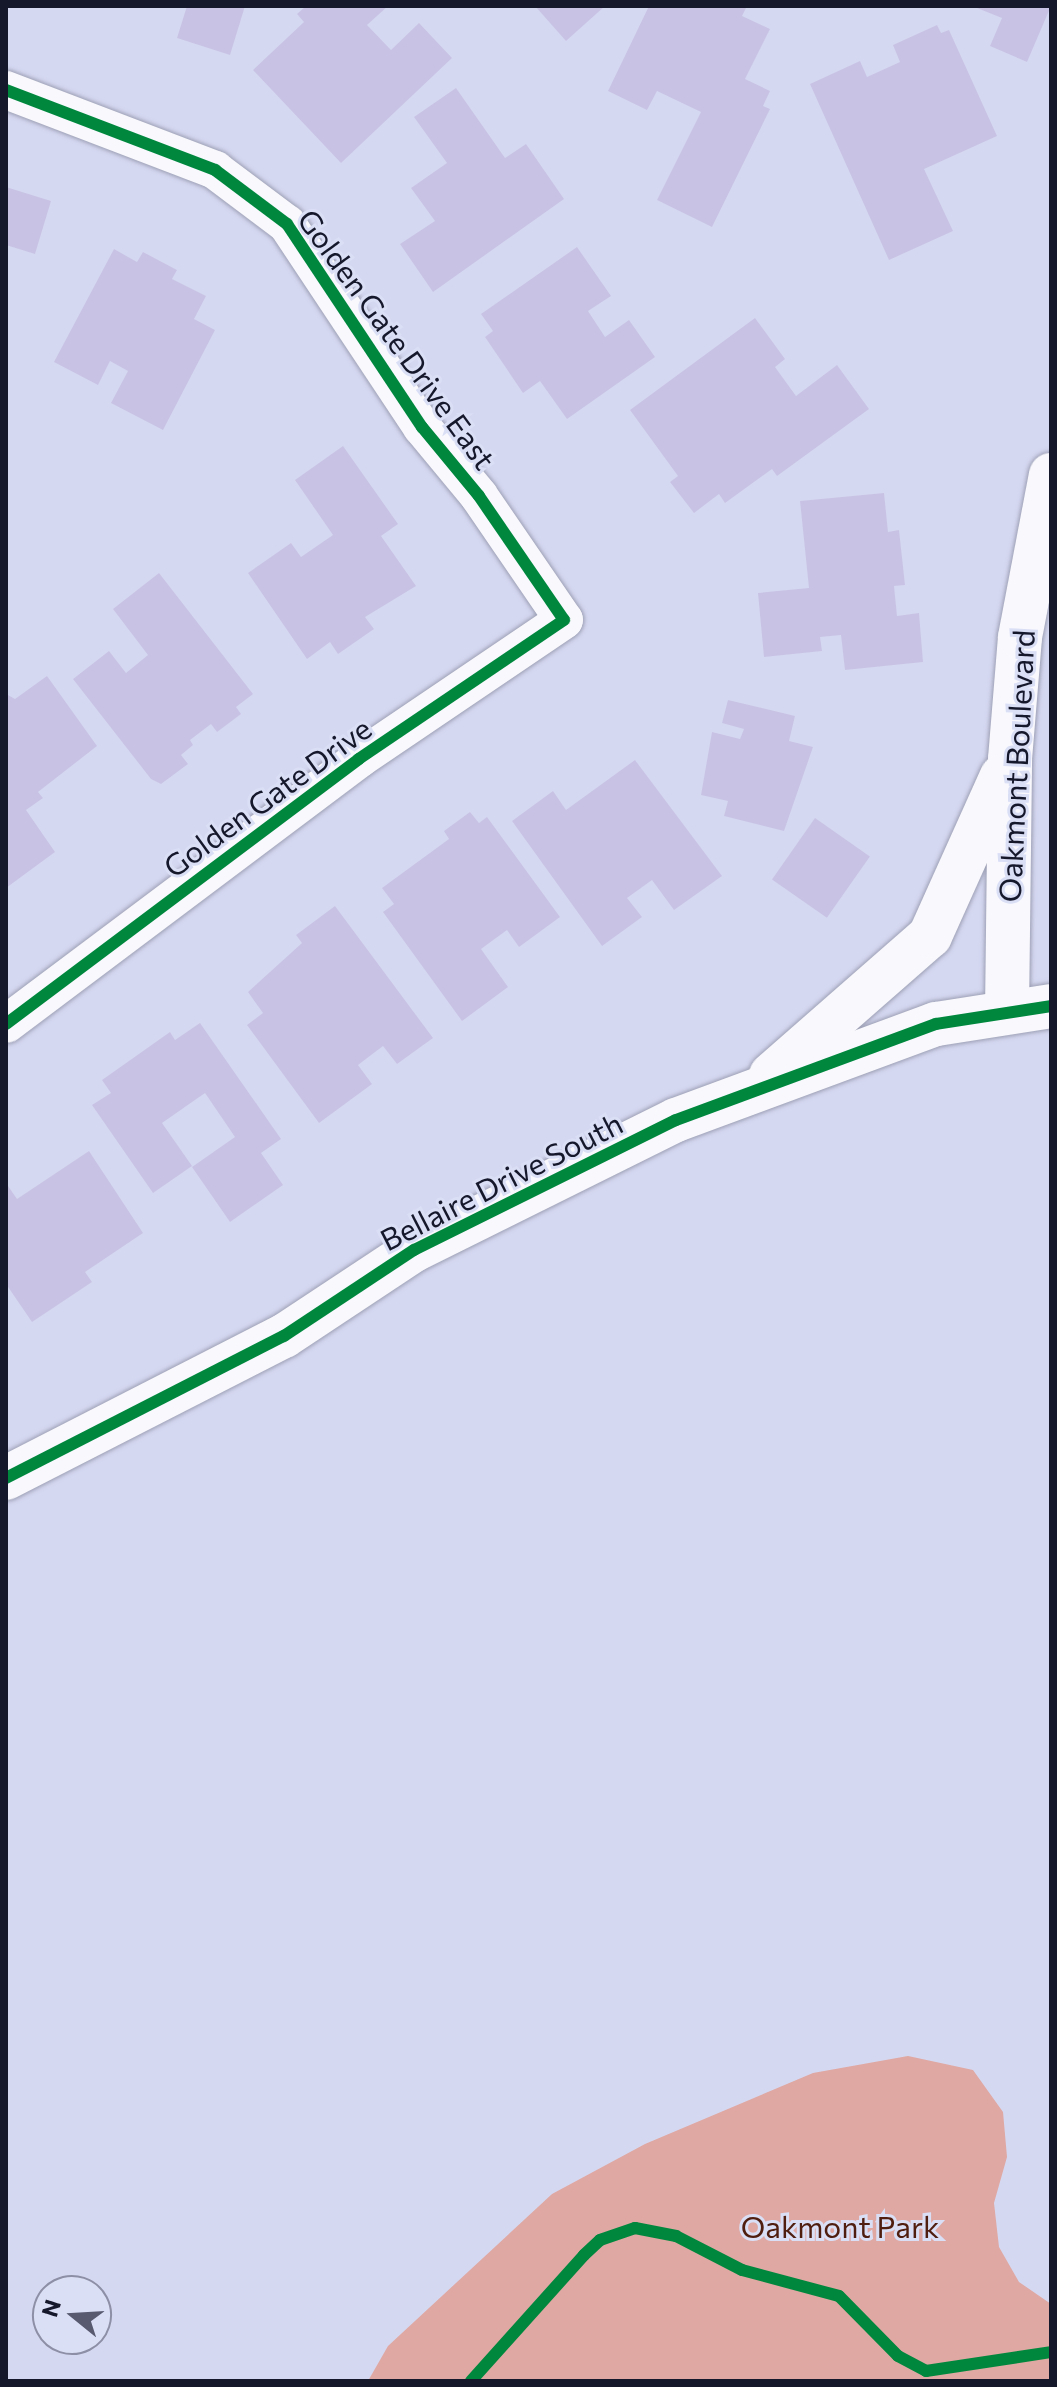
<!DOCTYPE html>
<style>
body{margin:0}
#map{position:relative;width:1057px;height:2387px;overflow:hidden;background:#d5d8f1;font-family:Commissioner,sans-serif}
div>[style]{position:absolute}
.green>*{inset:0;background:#dfa8a2}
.building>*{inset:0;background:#c8c3e4;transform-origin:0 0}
.roads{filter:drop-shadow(0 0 2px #9da0b5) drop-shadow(0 0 2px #9da0b5)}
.minor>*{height:38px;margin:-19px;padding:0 19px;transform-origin:19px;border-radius:19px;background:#f9f9fd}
.tertiary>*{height:44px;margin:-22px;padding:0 22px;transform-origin:22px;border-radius:22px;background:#f9f9fd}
.cycleway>*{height:12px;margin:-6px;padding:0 6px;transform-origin:6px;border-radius:6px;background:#00873e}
span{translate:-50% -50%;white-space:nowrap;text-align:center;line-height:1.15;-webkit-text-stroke:6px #dbdff6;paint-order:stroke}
.street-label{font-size:30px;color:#15172b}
.park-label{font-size:30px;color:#4f1e0f}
.frame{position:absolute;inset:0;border:8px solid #15172b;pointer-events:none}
.north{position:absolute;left:32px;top:2275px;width:80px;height:80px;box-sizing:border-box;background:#dbdff6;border:2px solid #8c8fa5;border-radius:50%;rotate:288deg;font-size:22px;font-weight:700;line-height:32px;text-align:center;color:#15172b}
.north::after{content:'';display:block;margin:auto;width:28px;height:36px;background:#585b70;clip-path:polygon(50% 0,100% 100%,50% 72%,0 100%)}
</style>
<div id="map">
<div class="green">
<i style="clip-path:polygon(908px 2056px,973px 2070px,1003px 2112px,1007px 2157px,994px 2203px,999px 2247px,1019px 2282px,1051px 2304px,1051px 2381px,368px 2381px,388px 2346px,552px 2194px,645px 2144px,813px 2073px)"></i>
</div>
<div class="building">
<i style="clip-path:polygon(187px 6px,245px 6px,230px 55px,177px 38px)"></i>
<i style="clip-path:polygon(306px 6px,388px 6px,367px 25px,391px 50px,419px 23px,452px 58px,341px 163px,253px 70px,304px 22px,297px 14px)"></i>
<i style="clip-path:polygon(535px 6px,605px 6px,566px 41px)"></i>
<i style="clip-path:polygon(649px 6px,747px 6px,742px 16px,770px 29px,745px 79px,770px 91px,763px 106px,770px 109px,712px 227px,657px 200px,701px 112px,657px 91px,647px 110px,608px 91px)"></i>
<i style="clip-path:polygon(972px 6px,1051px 6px,1027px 62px,990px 46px,1002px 18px)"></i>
<i style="clip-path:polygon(937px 25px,941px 33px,949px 30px,997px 136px,924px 169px,953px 231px,889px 260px,810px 84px,860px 61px,867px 77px,900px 62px,893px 45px)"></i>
<i style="clip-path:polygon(456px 88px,505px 158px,526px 144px,564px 199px,433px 292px,400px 244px,435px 221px,411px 188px,447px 163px,414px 117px)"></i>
<i style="clip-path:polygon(6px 187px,51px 201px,35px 254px,6px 245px)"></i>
<i style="clip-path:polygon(577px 247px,611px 296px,588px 311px,605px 337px,629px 320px,655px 357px,567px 419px,540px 381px,523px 393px,485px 337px,493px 331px,481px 314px)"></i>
<i style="clip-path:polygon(114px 249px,137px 262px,143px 252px,177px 270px,172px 279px,206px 296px,194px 319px,215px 330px,163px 430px,111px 403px,128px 371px,110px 361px,98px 385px,54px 362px)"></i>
<i style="clip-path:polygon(755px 318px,785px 359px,775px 367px,796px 396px,837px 365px,869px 409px,777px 476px,772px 469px,725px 503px,719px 494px,694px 513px,670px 482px,678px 476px,630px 410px)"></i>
<i style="clip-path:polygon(343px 446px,398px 524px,381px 536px,416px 586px,365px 617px,374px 629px,338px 654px,330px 642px,307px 659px,248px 573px,291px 543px,301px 557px,333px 535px,295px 480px)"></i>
<i style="clip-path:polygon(884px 493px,888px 532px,899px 530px,905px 585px,894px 586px,897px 616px,919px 613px,923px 662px,845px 670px,841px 635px,820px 637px,822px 651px,764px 657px,758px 593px,809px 588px,800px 501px)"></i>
<i style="clip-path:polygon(159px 573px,253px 694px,236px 707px,241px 714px,217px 732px,211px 724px,190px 740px,193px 745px,181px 755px,188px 764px,161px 784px,151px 779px,73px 679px,109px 651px,126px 673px,148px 655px,113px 609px)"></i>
<i style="clip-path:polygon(47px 676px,97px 746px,38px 792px,43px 798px,26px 810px,55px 852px,6px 888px,6px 694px,15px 699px)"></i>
<i style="clip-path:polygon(728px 700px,795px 716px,789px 741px,813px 747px,784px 831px,724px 816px,728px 801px,701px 795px,712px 732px,740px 739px,744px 729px,722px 723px)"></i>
<i style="clip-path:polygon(635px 760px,722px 876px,674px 910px,652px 880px,627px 898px,642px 917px,602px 946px,512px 821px,553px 791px,566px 810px)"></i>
<i style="clip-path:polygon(470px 812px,479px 823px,487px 817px,560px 917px,519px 947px,507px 930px,481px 949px,508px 987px,462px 1021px,383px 912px,394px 904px,382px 888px,449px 839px,444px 831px)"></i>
<i style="left:815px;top:818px;width:67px;height:75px;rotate:35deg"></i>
<i style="clip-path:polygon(335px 906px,433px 1038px,397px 1064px,383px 1046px,358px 1065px,372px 1084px,319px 1123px,247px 1025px,263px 1013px,248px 992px,302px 943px,296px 935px)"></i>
<i style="clip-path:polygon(200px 1023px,281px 1139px,261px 1153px,283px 1185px,230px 1222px,192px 1167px,235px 1137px,205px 1093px,162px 1123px,192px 1166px,153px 1193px,92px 1105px,111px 1093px,102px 1080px,170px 1032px,175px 1040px)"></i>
<i style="clip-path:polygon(89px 1151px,143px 1233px,85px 1272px,92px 1282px,32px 1322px,6px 1284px,6px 1183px,17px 1199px)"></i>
</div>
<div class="roads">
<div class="minor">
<i style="left:6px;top:90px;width:224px;rotate:20.9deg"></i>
<i style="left:215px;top:170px;width:90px;rotate:36.9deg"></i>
<i style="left:287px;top:224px;width:244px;rotate:56.4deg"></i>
<i style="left:422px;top:427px;width:89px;rotate:50.4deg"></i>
<i style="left:479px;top:496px;width:150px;rotate:55.6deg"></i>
<i style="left:564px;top:620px;width:248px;rotate:145.9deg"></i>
<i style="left:359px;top:759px;width:441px;rotate:143.1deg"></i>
</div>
<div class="tertiary">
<i style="left:1007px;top:1012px;width:253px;rotate:-89.3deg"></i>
<i style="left:1010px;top:759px;width:122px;rotate:-85.3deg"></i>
<i style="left:1020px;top:637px;width:165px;rotate:-79.2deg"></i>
<i style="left:771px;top:1075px;width:211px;rotate:-41.2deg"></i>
<i style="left:930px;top:936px;width:175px;rotate:-65.8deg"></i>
<i style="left:6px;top:1478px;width:312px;rotate:-27.1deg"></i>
<i style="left:284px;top:1336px;width:156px;rotate:-33.5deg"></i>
<i style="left:414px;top:1250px;width:292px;rotate:-26.4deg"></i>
<i style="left:676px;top:1120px;width:277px;rotate:-20.3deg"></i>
<i style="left:936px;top:1024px;width:116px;rotate:-8.9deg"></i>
</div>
</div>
<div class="cycleway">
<i style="left:6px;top:90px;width:224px;rotate:20.9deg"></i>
<i style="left:215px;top:170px;width:90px;rotate:36.9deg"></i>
<i style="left:287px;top:224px;width:244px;rotate:56.4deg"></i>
<i style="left:422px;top:427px;width:89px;rotate:50.4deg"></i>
<i style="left:479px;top:496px;width:150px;rotate:55.6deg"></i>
<i style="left:564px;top:620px;width:248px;rotate:145.9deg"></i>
<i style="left:359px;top:759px;width:441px;rotate:143.1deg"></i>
<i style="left:6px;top:1478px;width:312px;rotate:-27.1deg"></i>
<i style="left:284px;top:1336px;width:156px;rotate:-33.5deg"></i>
<i style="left:414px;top:1250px;width:292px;rotate:-26.4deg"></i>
<i style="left:676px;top:1120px;width:277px;rotate:-20.3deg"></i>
<i style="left:936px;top:1024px;width:116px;rotate:-8.9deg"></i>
<i style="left:471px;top:2381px;width:169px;rotate:-48.1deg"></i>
<i style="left:584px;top:2255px;width:22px;rotate:-43deg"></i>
<i style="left:600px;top:2240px;width:37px;rotate:-19deg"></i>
<i style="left:635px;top:2228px;width:42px;rotate:11deg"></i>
<i style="left:676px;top:2236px;width:74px;rotate:27.3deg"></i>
<i style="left:742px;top:2270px;width:100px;rotate:15deg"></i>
<i style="left:839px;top:2296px;width:84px;rotate:45.5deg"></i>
<i style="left:898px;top:2356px;width:32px;rotate:28deg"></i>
<i style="left:926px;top:2371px;width:126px;rotate:-8.6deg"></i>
</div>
<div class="street-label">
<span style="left:397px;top:339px;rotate:54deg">Golden Gate Drive East</span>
<span style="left:1016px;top:766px;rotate:-87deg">Oakmont Boulevard</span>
<span style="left:267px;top:797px;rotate:-36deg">Golden Gate Drive</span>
<span style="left:501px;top:1181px;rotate:-27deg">Bellaire Drive South</span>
</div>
<div class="park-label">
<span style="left:840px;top:2226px">Oakmont Park</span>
</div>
<div class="frame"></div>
<div class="north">N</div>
</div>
